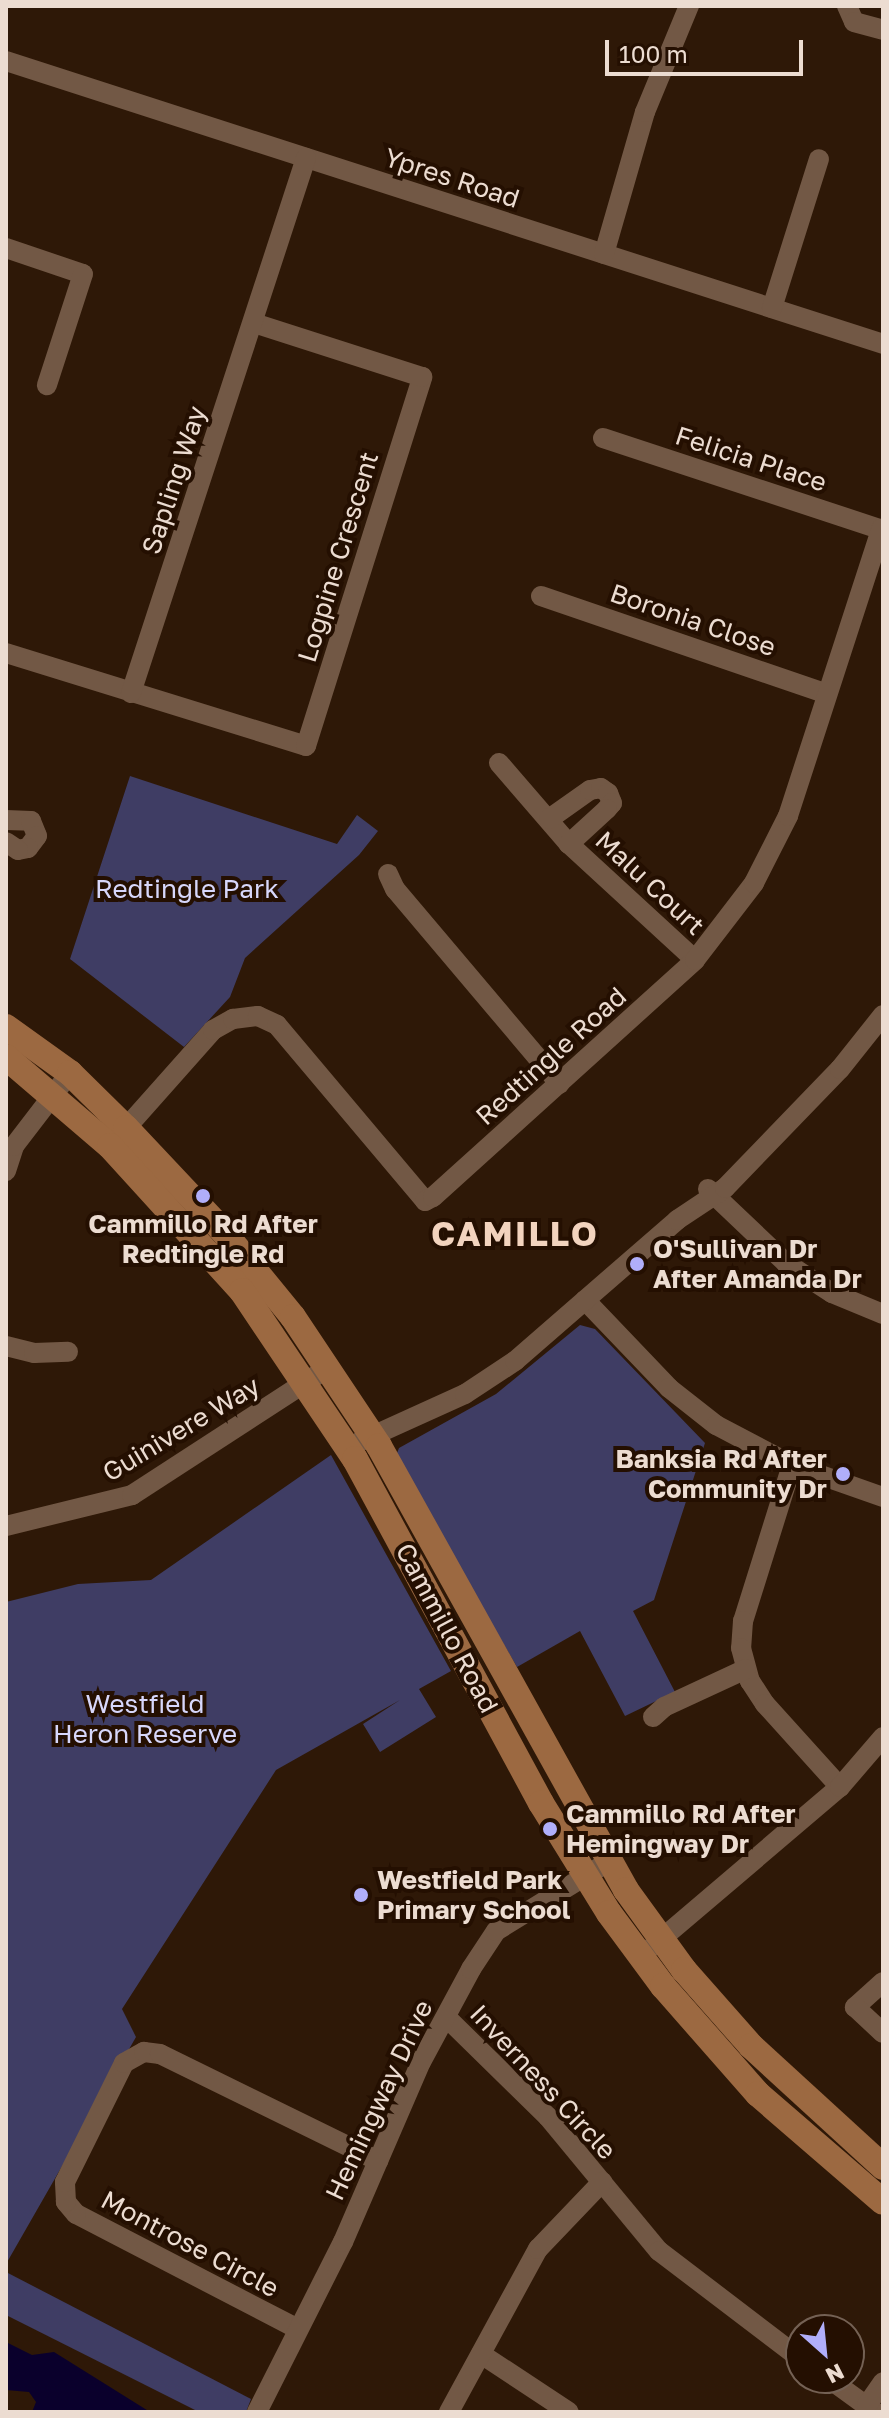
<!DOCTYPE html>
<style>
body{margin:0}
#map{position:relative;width:889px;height:2418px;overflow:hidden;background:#2e1807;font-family:"Golos Text",sans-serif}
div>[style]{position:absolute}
.green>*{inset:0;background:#3f3d64}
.water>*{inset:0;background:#0a002c}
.minor>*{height:20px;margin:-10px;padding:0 10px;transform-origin:10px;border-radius:10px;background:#725845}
.major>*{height:26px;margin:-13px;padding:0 13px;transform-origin:13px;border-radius:13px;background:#9c6941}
.dots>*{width:22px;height:22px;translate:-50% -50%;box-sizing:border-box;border:4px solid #240f01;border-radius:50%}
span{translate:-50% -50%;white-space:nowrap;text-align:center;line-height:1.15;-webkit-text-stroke:8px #240f01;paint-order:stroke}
.street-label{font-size:26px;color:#ecdcd1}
.park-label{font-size:26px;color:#d7d7fb}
.poi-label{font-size:26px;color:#ecdcd1;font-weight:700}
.left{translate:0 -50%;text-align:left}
.right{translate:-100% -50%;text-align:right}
.district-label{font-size:34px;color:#f2d3be;font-weight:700;letter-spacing:2px}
.frame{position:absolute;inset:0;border:8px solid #ecdcd1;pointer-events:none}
.north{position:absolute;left:785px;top:2314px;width:80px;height:80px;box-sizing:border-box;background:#240f01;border:2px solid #746154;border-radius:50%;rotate:153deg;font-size:22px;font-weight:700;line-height:32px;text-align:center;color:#ecdcd1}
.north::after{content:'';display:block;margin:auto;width:28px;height:36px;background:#b0aefa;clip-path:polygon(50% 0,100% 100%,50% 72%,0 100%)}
.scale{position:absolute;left:605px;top:40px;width:198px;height:36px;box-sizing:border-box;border:4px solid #ecdcd1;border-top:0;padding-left:10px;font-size:24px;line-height:28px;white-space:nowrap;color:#ecdcd1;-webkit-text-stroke:6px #240f01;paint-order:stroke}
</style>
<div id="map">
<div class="green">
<i style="clip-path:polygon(130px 776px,337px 844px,357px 815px,378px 831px,359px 855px,245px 958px,230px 997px,184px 1047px,70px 959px)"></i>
<i style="clip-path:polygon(580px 1325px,595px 1329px,705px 1443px,654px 1600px,633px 1611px,675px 1692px,625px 1716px,580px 1631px,517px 1667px,395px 1458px,399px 1448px,496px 1394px)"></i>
<i style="clip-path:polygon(331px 1455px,451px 1671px,419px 1689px,436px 1717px,380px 1752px,363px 1724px,400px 1700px,276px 1770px,122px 2009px,136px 2037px,6px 2264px,6px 1602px,78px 1584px,151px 1580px)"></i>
<i style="clip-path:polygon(6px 2272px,251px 2399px,246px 2412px,199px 2412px,6px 2315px)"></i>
</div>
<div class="water">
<i style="clip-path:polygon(6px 2342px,32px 2355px,54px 2352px,150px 2412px,32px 2412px,36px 2402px,29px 2392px,6px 2390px)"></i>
</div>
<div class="minor">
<i style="left:847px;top:6px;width:17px;rotate:66deg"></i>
<i style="left:854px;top:22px;width:30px;rotate:15deg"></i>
<i style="left:6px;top:61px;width:922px;rotate:17.88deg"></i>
<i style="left:6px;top:248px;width:81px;rotate:18.7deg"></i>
<i style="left:83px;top:274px;width:117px;rotate:108deg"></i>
<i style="left:604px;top:254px;width:148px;rotate:-73.9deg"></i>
<i style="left:645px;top:112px;width:115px;rotate:-67.5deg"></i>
<i style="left:772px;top:308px;width:156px;rotate:-72.5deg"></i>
<i style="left:603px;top:438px;width:295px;rotate:18.2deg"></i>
<i style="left:541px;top:596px;width:302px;rotate:18.9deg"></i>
<i style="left:6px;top:653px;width:314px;rotate:17.2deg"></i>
<i style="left:306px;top:746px;width:387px;rotate:-72.5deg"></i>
<i style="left:422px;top:377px;width:176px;rotate:-162.2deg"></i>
<i style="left:131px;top:693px;width:563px;rotate:-71.89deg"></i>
<i style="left:499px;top:763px;width:107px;rotate:49.2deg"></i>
<i style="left:569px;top:844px;width:171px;rotate:42.6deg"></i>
<i style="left:549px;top:819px;width:50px;rotate:-35.3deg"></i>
<i style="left:590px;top:790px;width:11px;rotate:-10deg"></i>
<i style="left:601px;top:788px;width:9px;rotate:36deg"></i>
<i style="left:608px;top:793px;width:11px;rotate:68deg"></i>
<i style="left:612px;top:803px;width:8px;rotate:130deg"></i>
<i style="left:607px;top:809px;width:52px;rotate:137.4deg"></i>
<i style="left:6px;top:820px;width:25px;rotate:2deg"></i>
<i style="left:31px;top:821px;width:16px;rotate:68deg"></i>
<i style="left:37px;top:836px;width:15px;rotate:127deg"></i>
<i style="left:28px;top:848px;width:10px;rotate:169deg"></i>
<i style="left:18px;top:850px;width:14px;rotate:-146deg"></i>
<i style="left:388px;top:874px;width:17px;rotate:65deg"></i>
<i style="left:395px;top:889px;width:255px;rotate:49.8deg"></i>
<i style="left:118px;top:1137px;width:143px;rotate:-48.4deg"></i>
<i style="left:213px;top:1030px;width:23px;rotate:-29deg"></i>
<i style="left:233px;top:1019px;width:25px;rotate:-7deg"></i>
<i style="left:258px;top:1016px;width:21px;rotate:25deg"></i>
<i style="left:277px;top:1025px;width:230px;rotate:49.9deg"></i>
<i style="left:425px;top:1201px;width:9px;rotate:-27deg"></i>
<i style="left:433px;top:1197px;width:353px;rotate:-42.1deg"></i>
<i style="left:695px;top:960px;width:97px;rotate:-52.5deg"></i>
<i style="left:754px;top:883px;width:75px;rotate:-63.1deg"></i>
<i style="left:788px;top:816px;width:302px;rotate:-72deg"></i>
<i style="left:6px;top:1171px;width:26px;rotate:-72deg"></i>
<i style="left:14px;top:1146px;width:92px;rotate:-52.5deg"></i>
<i style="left:708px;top:1189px;width:108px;rotate:43.5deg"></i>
<i style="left:786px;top:1263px;width:55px;rotate:33.1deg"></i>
<i style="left:832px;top:1293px;width:55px;rotate:22.4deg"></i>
<i style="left:585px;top:1300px;width:122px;rotate:46.3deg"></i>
<i style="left:669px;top:1388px;width:60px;rotate:38.2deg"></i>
<i style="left:716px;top:1425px;width:86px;rotate:27.8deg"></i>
<i style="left:792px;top:1465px;width:96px;rotate:19.4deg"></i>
<i style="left:6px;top:1346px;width:29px;rotate:14deg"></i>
<i style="left:34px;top:1353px;width:34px;rotate:-2deg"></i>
<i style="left:359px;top:1442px;width:116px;rotate:-24.4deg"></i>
<i style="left:465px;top:1394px;width:60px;rotate:-33.4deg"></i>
<i style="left:515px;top:1361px;width:215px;rotate:-41deg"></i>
<i style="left:677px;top:1220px;width:58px;rotate:-33.7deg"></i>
<i style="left:725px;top:1188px;width:165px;rotate:-46deg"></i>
<i style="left:840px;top:1069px;width:69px;rotate:-51.5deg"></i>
<i style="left:792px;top:1465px;width:164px;rotate:107.4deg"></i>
<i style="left:743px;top:1621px;width:27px;rotate:94deg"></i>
<i style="left:741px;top:1648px;width:34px;rotate:75deg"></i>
<i style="left:750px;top:1681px;width:27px;rotate:57deg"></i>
<i style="left:765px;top:1704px;width:112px;rotate:47.9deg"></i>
<i style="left:6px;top:1526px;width:130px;rotate:-13.8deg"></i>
<i style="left:132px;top:1495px;width:235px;rotate:-33deg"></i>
<i style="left:653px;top:1717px;width:15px;rotate:-42deg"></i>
<i style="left:664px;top:1707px;width:90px;rotate:-24.9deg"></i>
<i style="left:653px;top:1946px;width:245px;rotate:-40.4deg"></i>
<i style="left:840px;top:1787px;width:66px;rotate:-49.3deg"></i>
<i style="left:883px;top:1982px;width:38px;rotate:138deg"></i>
<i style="left:855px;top:2007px;width:38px;rotate:43deg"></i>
<i style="left:446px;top:2017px;width:143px;rotate:44.4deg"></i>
<i style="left:548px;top:2117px;width:174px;rotate:50.4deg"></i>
<i style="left:659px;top:2251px;width:178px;rotate:37.3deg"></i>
<i style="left:298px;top:2329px;width:250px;rotate:-152.6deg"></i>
<i style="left:76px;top:2214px;width:16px;rotate:-130deg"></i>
<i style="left:66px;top:2202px;width:20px;rotate:-93deg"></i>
<i style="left:65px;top:2182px;width:133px;rotate:-63.6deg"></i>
<i style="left:124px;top:2063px;width:23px;rotate:-29deg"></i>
<i style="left:144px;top:2052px;width:16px;rotate:7deg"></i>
<i style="left:160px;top:2054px;width:243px;rotate:26.1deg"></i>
<i style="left:481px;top:2354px;width:105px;rotate:33.4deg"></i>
<i style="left:828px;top:2378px;width:58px;rotate:35.9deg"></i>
<i style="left:867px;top:2405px;width:28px;rotate:-55deg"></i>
<i style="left:257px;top:2412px;width:191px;rotate:-63.2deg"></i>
<i style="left:343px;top:2242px;width:196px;rotate:-66.6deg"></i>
<i style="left:421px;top:2062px;width:106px;rotate:-61.7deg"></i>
<i style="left:471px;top:1969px;width:45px;rotate:-56.7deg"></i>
<i style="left:496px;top:1931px;width:132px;rotate:-31.6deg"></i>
<i style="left:449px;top:2412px;width:186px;rotate:-61.4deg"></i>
<i style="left:538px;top:2249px;width:93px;rotate:-46.3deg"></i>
</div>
<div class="major">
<i style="left:6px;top:1027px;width:79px;rotate:35.7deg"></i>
<i style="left:70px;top:1073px;width:78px;rotate:44.5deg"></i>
<i style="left:126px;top:1128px;width:140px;rotate:46.7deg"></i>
<i style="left:222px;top:1230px;width:112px;rotate:50.8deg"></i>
<i style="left:293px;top:1317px;width:155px;rotate:56.3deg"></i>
<i style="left:379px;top:1446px;width:508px;rotate:60.91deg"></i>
<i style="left:626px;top:1890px;width:99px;rotate:54.1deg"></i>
<i style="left:684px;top:1970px;width:101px;rotate:48.6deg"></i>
<i style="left:751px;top:2046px;width:179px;rotate:42.5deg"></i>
<i style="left:6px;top:1057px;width:137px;rotate:40.6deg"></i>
<i style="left:110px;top:1146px;width:196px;rotate:47.7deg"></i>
<i style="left:242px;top:1291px;width:202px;rotate:56.1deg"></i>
<i style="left:355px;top:1459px;width:391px;rotate:61.6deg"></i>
<i style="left:541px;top:1803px;width:129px;rotate:58.3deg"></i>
<i style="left:609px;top:1913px;width:91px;rotate:53.5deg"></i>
<i style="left:663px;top:1986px;width:144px;rotate:48.7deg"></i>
<i style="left:758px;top:2094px;width:165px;rotate:40.8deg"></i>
</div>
<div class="dots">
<i style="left:203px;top:1196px;background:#b0aefa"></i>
<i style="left:637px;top:1264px;background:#b0aefa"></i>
<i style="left:843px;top:1474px;background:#b0aefa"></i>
<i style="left:550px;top:1829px;background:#b0aefa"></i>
<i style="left:361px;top:1895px;background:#b0aefa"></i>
</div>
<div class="street-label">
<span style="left:452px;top:178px;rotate:18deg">Ypres Road</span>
<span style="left:751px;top:459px;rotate:18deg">Felicia Place</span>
<span style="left:174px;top:480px;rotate:-72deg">Sapling Way</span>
<span style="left:338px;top:557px;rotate:-73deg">Logpine Crescent</span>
<span style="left:693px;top:620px;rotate:19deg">Boronia Close</span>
<span style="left:650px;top:883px;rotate:43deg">Malu Court</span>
<span style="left:551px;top:1056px;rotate:-42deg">Redtingle Road</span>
<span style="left:181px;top:1429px;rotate:-31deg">Guinivere Way</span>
<span style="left:447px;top:1628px;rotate:62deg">Cammillo Road</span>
<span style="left:543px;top:2082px;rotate:47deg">Inverness Circle</span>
<span style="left:379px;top:2100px;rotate:-65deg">Hemingway Drive</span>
<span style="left:190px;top:2244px;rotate:28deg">Montrose Circle</span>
</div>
<div class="park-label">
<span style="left:187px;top:889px">Redtingle Park</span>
<span style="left:145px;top:1719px">Westfield<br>Heron Reserve</span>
</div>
<div class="poi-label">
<span style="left:203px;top:1239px">Cammillo Rd After<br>Redtingle Rd</span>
<span class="left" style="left:653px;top:1264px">O'Sullivan Dr<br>After Amanda Dr</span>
<span class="right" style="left:827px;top:1474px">Banksia Rd After<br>Community Dr</span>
<span class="left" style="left:566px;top:1829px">Cammillo Rd After<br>Hemingway Dr</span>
<span class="left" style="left:377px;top:1895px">Westfield Park<br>Primary School</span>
</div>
<div class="district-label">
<span style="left:515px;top:1234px">CAMILLO</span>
</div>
<div class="frame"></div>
<div class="north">N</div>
<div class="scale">100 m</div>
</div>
